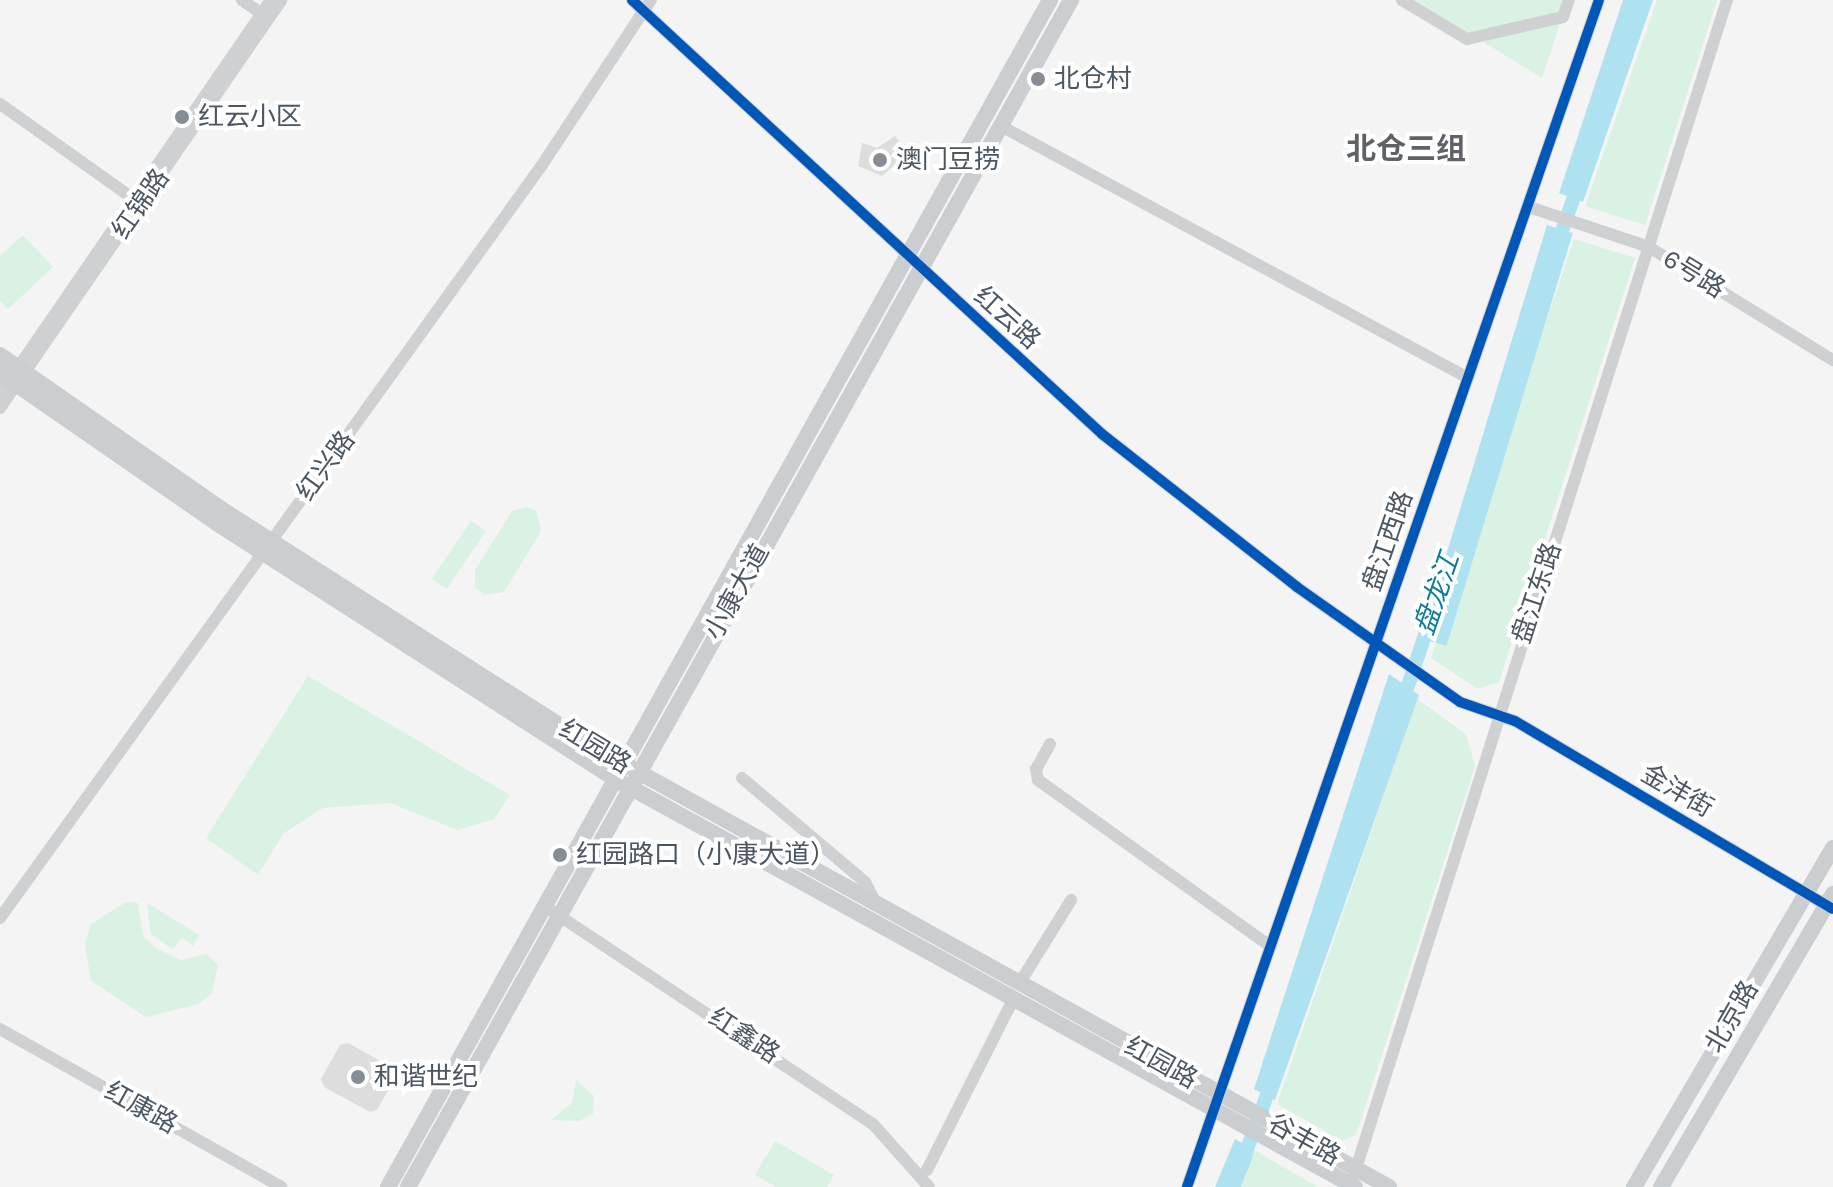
<!DOCTYPE html>
<meta charset="utf-8">
<style>
body{margin:0}
#map{position:relative;width:1833px;height:1187px;overflow:hidden;background:#f4f4f4;font-family:Karla,"Noto Sans SC",sans-serif}
div>[style]{position:absolute}
.green>*{inset:0;background:#d9f2e3;transform-origin:0 0}
.water>*{inset:0;background:#aee2f0;transform-origin:0 0}
.river>*{height:14px;margin:-7px;padding:0 7px;transform-origin:7px;border-radius:7px;background:#aee2f0}
.building>*{inset:0;background:#ddddde}
.minor>*{height:12px;margin:-6px;padding:0 6px;transform-origin:6px;border-radius:6px;background:#ced0d2}
.major>*{height:16px;margin:-8px;padding:0 8px;transform-origin:8px;border-radius:8px;background:#caced1}
.cycleway>*{height:10px;margin:-5px;padding:0 5px;transform-origin:5px;border-radius:5px;background:#0057b8}
.dots>*{width:22px;height:22px;translate:-50% -50%;box-sizing:border-box;border:4px solid #fff;border-radius:50%}
span{translate:-50% -50%;white-space:nowrap;text-align:center;line-height:1.15;-webkit-text-stroke:8px #fff;paint-order:stroke}
.poi-label{font-size:26px;color:#4a5661}
.left{translate:0 -50%;text-align:left}
.street-label{font-size:26px;color:#4a5661}
.water-label{font-size:28px;color:#0c7c9b;font-style:italic}
.quarter-label{font-size:30px;color:#5f6368;font-weight:700}
</style>
<div id="map">
<div class="green">
<i style="clip-path:polygon(1415px 0,1568px 0,1542px 78px)"></i>
<i style="clip-path:polygon(1657px 0,1717px 0,1645px 225px,1585px 206px)"></i>
<i style="clip-path:polygon(23px 235px,53px 267px,8px 309px,0 300px,0 256px)"></i>
<i style="clip-path:polygon(1574px 239px,1635px 258px,1499px 682px,1478px 689px,1431px 658px)"></i>
<i style="clip-path:polygon(527px 507px,536px 511px,541px 531px,504px 592px,485px 595px,475px 587px,475px 570px,512px 511px)"></i>
<i style="left:471px;top:521px;width:18px;height:70px;rotate:34deg"></i>
<i style="clip-path:polygon(308px 676px,510px 795px,494px 819px,458px 830px,390px 803px,323px 808px,284px 833px,258px 875px,206px 838px)"></i>
<i style="clip-path:polygon(1417px 699px,1466px 734px,1475px 766px,1356px 1135px,1342px 1141px,1277px 1104px)"></i>
<i style="clip-path:polygon(126px 902px,138px 903px,143px 935px,154px 947px,181px 960px,207px 954px,218px 965px,212px 993px,199px 1004px,146px 1017px,91px 981px,85px 943px,91px 924px)"></i>
<i style="clip-path:polygon(147px 903px,199px 935px,193px 946px,182px 938px,173px 949px,151px 934px)"></i>
<i style="clip-path:polygon(576px 1080px,594px 1096px,593px 1114px,579px 1121px,551px 1120px,572px 1103px)"></i>
<i style="clip-path:polygon(775px 1141px,834px 1175px,827px 1187px,776px 1187px,755px 1175px)"></i>
<i style="clip-path:polygon(1254px 1150px,1318px 1187px,1240px 1187px)"></i>
</div>
<div class="water">
<i style="clip-path:polygon(1623px 0,1653px 0,1583px 202px,1559px 193px)"></i>
<i style="left:1547px;top:225px;width:27px;height:432px;rotate:17deg"></i>
<i style="clip-path:polygon(1389px 674px,1419px 695px,1275px 1100px,1254px 1089px)"></i>
<i style="clip-path:polygon(1235px 1139px,1254px 1150px,1251px 1162px,1240px 1187px,1215px 1187px)"></i>
</div>
<div class="river">
<i style="left:1557px;top:246px;width:68px;rotate:-71deg"></i>
<i style="left:1402px;top:704px;width:79px;rotate:-71.6deg"></i>
<i style="left:1233px;top:1187px;width:115px;rotate:-69.7deg"></i>
</div>
<div class="building">
<i style="clip-path:polygon(895px 136px,908px 153px,882px 176px,858px 166px,862px 143px,877px 148px)"></i>
<i style="clip-path:polygon(348px 1043px,393px 1068px,396px 1076px,377px 1110px,370px 1112px,324px 1087px,321px 1079px,340px 1045px)"></i>
</div>
<div class="minor">
<i style="left:242px;top:0;width:24px;rotate:35deg"></i>
<i style="left:632px;top:0;width:640px;rotate:42.72deg"></i>
<i style="left:1102px;top:434px;width:248px;rotate:38.1deg"></i>
<i style="left:1297px;top:587px;width:199px;rotate:35.2deg"></i>
<i style="left:1460px;top:702px;width:58px;rotate:19.1deg"></i>
<i style="left:1515px;top:721px;width:367px;rotate:30.6deg"></i>
<i style="left:1402px;top:0;width:76px;rotate:31deg"></i>
<i style="left:1467px;top:39px;width:98px;rotate:-12.9deg"></i>
<i style="left:1563px;top:17px;width:18px;rotate:-71deg"></i>
<i style="left:0;top:104px;width:166px;rotate:35.4deg"></i>
<i style="left:999px;top:125px;width:533px;rotate:28.34deg"></i>
<i style="left:1529px;top:207px;width:126px;rotate:18.4deg"></i>
<i style="left:1649px;top:247px;width:216px;rotate:31.6deg"></i>
<i style="left:0;top:394px;width:478px;rotate:-55.5deg"></i>
<i style="left:0;top:408px;width:495px;rotate:-55.4deg"></i>
<i style="left:1050px;top:744px;width:29px;rotate:119deg"></i>
<i style="left:1036px;top:769px;width:11px;rotate:80deg"></i>
<i style="left:1038px;top:780px;width:285px;rotate:35.6deg"></i>
<i style="left:742px;top:778px;width:161px;rotate:40.2deg"></i>
<i style="left:865px;top:882px;width:25px;rotate:63deg"></i>
<i style="left:552px;top:911px;width:385px;rotate:33.6deg"></i>
<i style="left:873px;top:1124px;width:84px;rotate:48.4deg"></i>
<i style="left:0;top:918px;width:928px;rotate:-54.25deg"></i>
<i style="left:542px;top:165px;width:198px;rotate:-56.6deg"></i>
<i style="left:1019px;top:984px;width:99px;rotate:-58.2deg"></i>
<i style="left:0;top:1029px;width:323px;rotate:29.3deg"></i>
<i style="left:927px;top:1170px;width:193px;rotate:-63.2deg"></i>
<i style="left:1354px;top:1175px;width:1233px;rotate:-72.39deg"></i>
<i style="left:1187px;top:1187px;width:1256px;rotate:-70.86deg"></i>
</div>
<div class="major">
<i style="left:0;top:355px;width:275px;rotate:34.8deg"></i>
<i style="left:226px;top:512px;width:440px;rotate:32.6deg"></i>
<i style="left:597px;top:749px;width:905px;rotate:28.94deg"></i>
<i style="left:0;top:373px;width:265px;rotate:34.7deg"></i>
<i style="left:218px;top:524px;width:470px;rotate:32.7deg"></i>
<i style="left:613px;top:778px;width:847px;rotate:28.86deg"></i>
<i style="left:388px;top:1187px;width:1359px;rotate:-60.85deg"></i>
<i style="left:408px;top:1187px;width:1360px;rotate:-60.81deg"></i>
<i style="left:1634px;top:1187px;width:393px;rotate:-59.6deg"></i>
<i style="left:1661px;top:1187px;width:340px;rotate:-59.6deg"></i>
</div>
<div class="cycleway">
<i style="left:632px;top:0;width:640px;rotate:42.72deg"></i>
<i style="left:1102px;top:434px;width:248px;rotate:38.1deg"></i>
<i style="left:1297px;top:587px;width:199px;rotate:35.2deg"></i>
<i style="left:1460px;top:702px;width:58px;rotate:19.1deg"></i>
<i style="left:1515px;top:721px;width:369px;rotate:30.6deg"></i>
<i style="left:1187px;top:1187px;width:1256px;rotate:-70.86deg"></i>
</div>
<div class="dots">
<i style="left:1038px;top:79px;background:#868d94"></i>
<i style="left:182px;top:117px;background:#868d94"></i>
<i style="left:880px;top:160px;background:#868d94"></i>
<i style="left:560px;top:855px;background:#868d94"></i>
<i style="left:358px;top:1077px;background:#868d94"></i>
</div>
<div class="poi-label">
<span class="left" style="left:1054px;top:79px">北仓村</span>
<span class="left" style="left:198px;top:117px">红云小区</span>
<span class="left" style="left:896px;top:160px">澳门豆捞</span>
<span class="left" style="left:576px;top:855px">红园路口（小康大道）</span>
<span class="left" style="left:374px;top:1077px">和谐世纪</span>
</div>
<div class="street-label">
<span style="left:141px;top:204px;rotate:-55deg">红锦路</span>
<span style="left:1694px;top:274px;rotate:32deg">6号路</span>
<span style="left:1007px;top:318px;rotate:42deg">红云路</span>
<span style="left:326px;top:466px;rotate:-54deg">红兴路</span>
<span style="left:1388px;top:541px;rotate:-71deg">盘江西路</span>
<span style="left:737px;top:592px;rotate:-61deg">小康大道</span>
<span style="left:1537px;top:593px;rotate:-72deg">盘江东路</span>
<span style="left:595px;top:747px;rotate:31deg">红园路</span>
<span style="left:1677px;top:791px;rotate:30deg">金沣街</span>
<span style="left:1732px;top:1017px;rotate:-60deg">北京路</span>
<span style="left:744px;top:1036px;rotate:33deg">红鑫路</span>
<span style="left:1161px;top:1063px;rotate:29deg">红园路</span>
<span style="left:141px;top:1108px;rotate:29deg">红康路</span>
<span style="left:1304px;top:1140px;rotate:29deg">谷丰路</span>
</div>
<div class="water-label">
<span style="left:1437px;top:594px;rotate:-71deg">盘龙江</span>
</div>
<div class="quarter-label">
<span style="left:1406px;top:149px">北仓三组</span>
</div>
</div>
